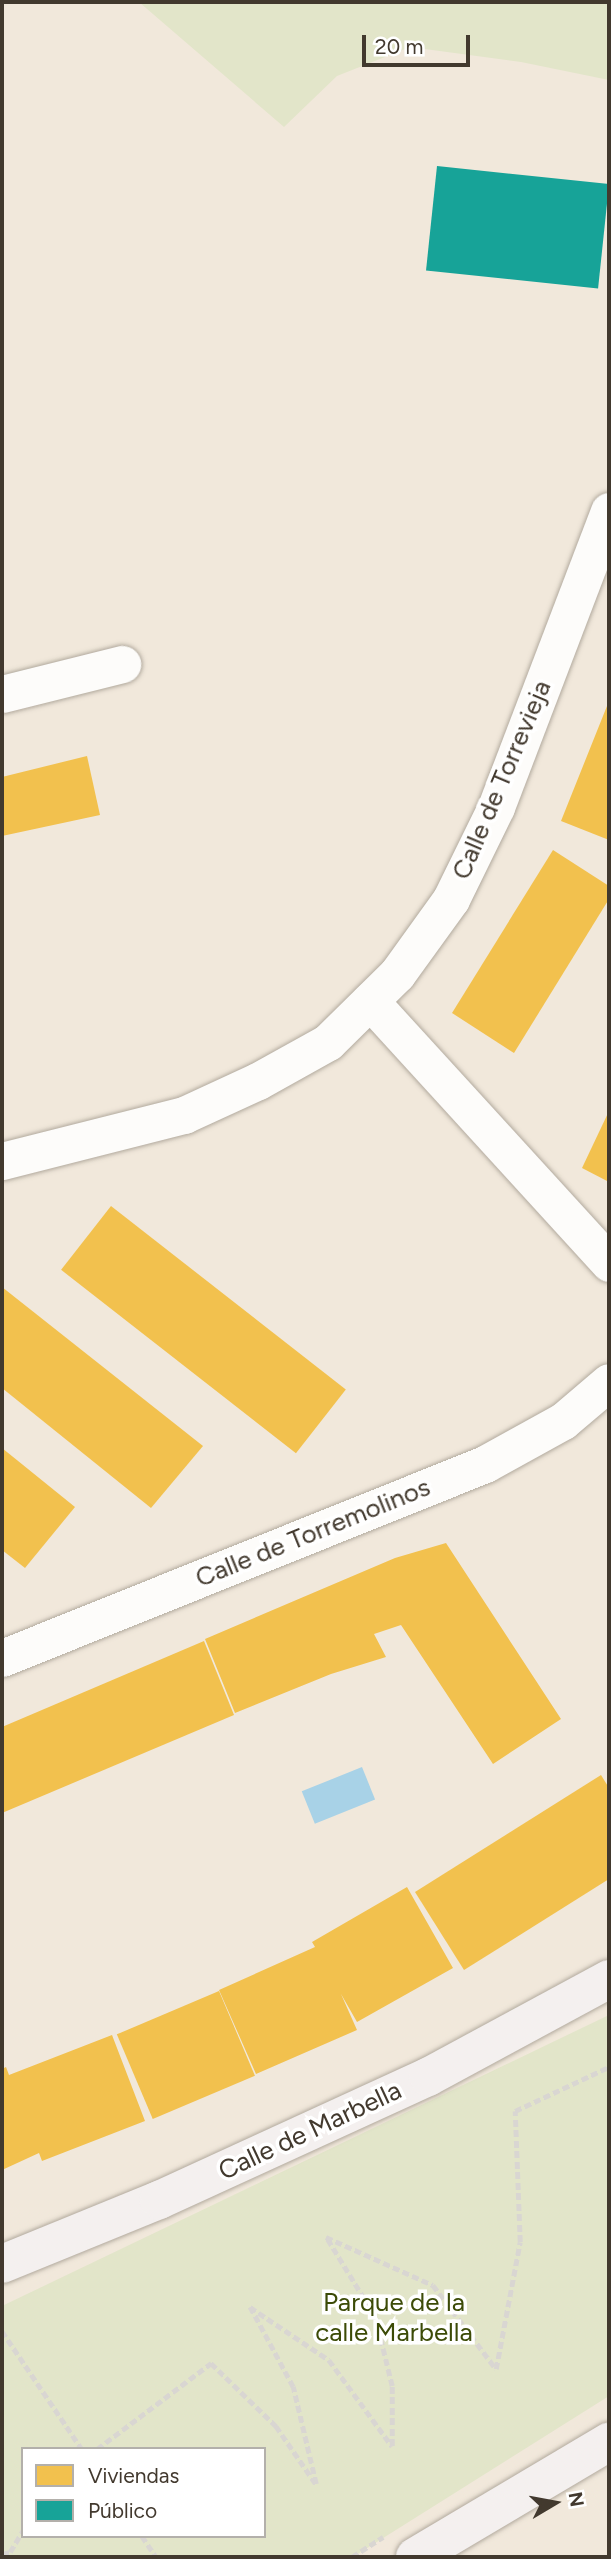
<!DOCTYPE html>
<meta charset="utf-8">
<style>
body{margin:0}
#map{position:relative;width:611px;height:2559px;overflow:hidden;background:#f1e8db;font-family:Figtree,sans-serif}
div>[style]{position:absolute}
.green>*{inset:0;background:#e2e5c9}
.water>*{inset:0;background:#a8d2e7;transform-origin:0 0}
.homes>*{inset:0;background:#f2c14e;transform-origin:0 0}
.public>*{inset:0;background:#17a398;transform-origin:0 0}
.path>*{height:4.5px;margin-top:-2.25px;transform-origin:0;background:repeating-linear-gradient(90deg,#d9d6d2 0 7px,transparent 0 10.5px)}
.roads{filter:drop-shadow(0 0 2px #b2aa9e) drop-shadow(0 0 2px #b2aa9e)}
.street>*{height:37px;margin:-18.5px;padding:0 18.5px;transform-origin:18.5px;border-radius:18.5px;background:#fdfcfa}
.secondary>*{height:38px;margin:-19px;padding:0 19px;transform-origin:19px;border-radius:19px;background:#f4f0ef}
span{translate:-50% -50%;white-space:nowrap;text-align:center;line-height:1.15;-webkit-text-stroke:7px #fff;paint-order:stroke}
.street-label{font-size:26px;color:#42392e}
.park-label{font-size:26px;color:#3c4b07}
.frame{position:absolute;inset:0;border:4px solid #42392e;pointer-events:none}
.legend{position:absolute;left:21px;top:2447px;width:245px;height:91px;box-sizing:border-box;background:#fff;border:2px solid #b3b0ab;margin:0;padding:9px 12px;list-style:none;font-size:21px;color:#42392e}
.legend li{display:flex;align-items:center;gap:14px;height:35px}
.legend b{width:35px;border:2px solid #b3b0ab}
.north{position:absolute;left:520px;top:2468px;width:70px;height:70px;-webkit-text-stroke:5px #fff;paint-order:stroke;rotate:80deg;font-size:19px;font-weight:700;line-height:28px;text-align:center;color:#42392e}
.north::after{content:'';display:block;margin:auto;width:24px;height:32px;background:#42392e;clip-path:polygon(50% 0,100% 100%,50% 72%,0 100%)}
.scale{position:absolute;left:362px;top:35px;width:108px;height:32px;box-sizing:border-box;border:4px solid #42392e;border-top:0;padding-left:9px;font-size:21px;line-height:24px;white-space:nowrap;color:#42392e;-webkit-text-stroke:5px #fff;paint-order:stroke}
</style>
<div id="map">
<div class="green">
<i style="clip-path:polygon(139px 2px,609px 2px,609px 80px,521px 62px,410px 47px,337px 76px,284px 127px)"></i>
<i style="clip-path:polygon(evenodd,609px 2015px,609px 2396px,353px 2557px,2px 2557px,2px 2306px,609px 2015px,23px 2449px,264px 2449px,264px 2536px,23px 2536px,23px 2449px)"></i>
</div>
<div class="water">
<i style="left:362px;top:1767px;width:35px;height:65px;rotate:68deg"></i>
</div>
<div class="homes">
<i style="clip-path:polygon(609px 701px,609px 840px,561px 821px)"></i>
<i style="clip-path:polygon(87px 756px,100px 815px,2px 836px,2px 777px)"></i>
<i style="clip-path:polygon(553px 850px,609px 886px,609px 899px,514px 1053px,452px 1013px)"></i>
<i style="clip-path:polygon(609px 1111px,609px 1182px,582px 1168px)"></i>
<i style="left:111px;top:1206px;width:298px;height:81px;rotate:38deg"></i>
<i style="clip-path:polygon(2px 1287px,203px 1446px,151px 1508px,2px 1388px)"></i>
<i style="clip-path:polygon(2px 1448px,75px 1507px,25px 1568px,2px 1550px)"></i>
<i style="clip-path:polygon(446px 1543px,561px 1719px,493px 1764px,401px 1625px,374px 1634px,386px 1657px,331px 1674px,235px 1713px,205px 1639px,395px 1558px)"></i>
<i style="clip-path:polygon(204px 1641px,234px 1715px,2px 1813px,2px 1727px)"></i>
<i style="clip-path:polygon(601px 1775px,609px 1788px,609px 1879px,464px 1970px,415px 1892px)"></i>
<i style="clip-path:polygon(407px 1887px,453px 1968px,357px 2022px,341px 1994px,357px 2030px,256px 2074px,219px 1990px,315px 1947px,312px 1942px)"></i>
<i style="left:219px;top:1991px;width:92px;height:111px;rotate:67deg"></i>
<i style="clip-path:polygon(112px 2035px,145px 2121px,42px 2161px,39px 2153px,2px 2170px,2px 2069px,6px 2067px,9px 2075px)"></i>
</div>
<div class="public">
<i style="left:437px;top:166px;width:173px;height:105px;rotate:6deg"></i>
</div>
<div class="path">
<i style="left:124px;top:2px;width:24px"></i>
<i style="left:2px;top:2331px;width:143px;rotate:55.9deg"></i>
<i style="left:97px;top:2449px;width:143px;rotate:-37deg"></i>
<i style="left:211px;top:2363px;width:91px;rotate:44.1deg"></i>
<i style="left:276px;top:2426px;width:70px;rotate:55.4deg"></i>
<i style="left:316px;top:2484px;width:100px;rotate:-103.3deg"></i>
<i style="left:293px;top:2387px;width:91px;rotate:-118.3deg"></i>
<i style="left:250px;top:2307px;width:95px;rotate:33.9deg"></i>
<i style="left:329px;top:2360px;width:107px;rotate:53.8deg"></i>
<i style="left:392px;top:2446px;width:60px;rotate:-90deg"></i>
<i style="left:392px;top:2386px;width:71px;rotate:-103.8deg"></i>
<i style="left:375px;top:2317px;width:94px;rotate:-121.5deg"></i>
<i style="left:326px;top:2237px;width:117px;rotate:24.2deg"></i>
<i style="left:433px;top:2285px;width:105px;rotate:53.1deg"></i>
<i style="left:496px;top:2369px;width:129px;rotate:-79.3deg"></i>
<i style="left:520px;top:2242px;width:131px;rotate:-92.2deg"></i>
<i style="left:515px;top:2111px;width:104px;rotate:-25.1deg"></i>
<i style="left:142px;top:2536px;width:25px;rotate:56deg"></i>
<i style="left:2px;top:2554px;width:8px;rotate:-14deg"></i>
<i style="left:10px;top:2552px;width:26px;rotate:-59deg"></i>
<i style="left:352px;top:2557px;width:37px;rotate:-33deg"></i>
</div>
<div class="roads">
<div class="street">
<i style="left:2px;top:694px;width:124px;rotate:-14deg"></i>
<i style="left:370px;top:1001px;width:355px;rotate:47.6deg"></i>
<i style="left:2px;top:1161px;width:188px;rotate:-14.2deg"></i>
<i style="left:184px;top:1115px;width:81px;rotate:-24.7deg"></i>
<i style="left:258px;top:1081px;width:80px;rotate:-29.1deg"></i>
<i style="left:328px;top:1042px;width:97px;rotate:-44.6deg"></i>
<i style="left:397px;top:974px;width:92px;rotate:-54.2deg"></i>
<i style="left:451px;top:899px;width:102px;rotate:-63.9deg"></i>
<i style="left:496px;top:807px;width:317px;rotate:-69.1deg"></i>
<i style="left:2px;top:1658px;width:521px;rotate:-21.88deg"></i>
<i style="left:485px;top:1464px;width:89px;rotate:-28.9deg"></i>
<i style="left:563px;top:1421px;width:60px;rotate:-40.3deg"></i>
</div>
<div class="secondary">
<i style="left:2px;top:2264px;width:170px;rotate:-22.2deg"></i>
<i style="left:159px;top:2200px;width:296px;rotate:-24.6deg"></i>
<i style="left:428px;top:2077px;width:206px;rotate:-28.4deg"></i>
<i style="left:415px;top:2557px;width:226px;rotate:-30.7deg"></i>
</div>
</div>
<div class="street-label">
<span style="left:502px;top:780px;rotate:-67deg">Calle de Torrevieja</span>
<span style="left:313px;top:1533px;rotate:-22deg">Calle de Torremolinos</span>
<span style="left:310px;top:2131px;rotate:-25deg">Calle de Marbella</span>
</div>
<div class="park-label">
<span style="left:394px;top:2318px">Parque de la<br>calle Marbella</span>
</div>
<div class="frame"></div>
<ul class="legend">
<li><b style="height:19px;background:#f2c14e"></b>Viviendas</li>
<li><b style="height:19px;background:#17a398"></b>Público</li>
</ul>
<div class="north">N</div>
<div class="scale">20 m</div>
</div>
